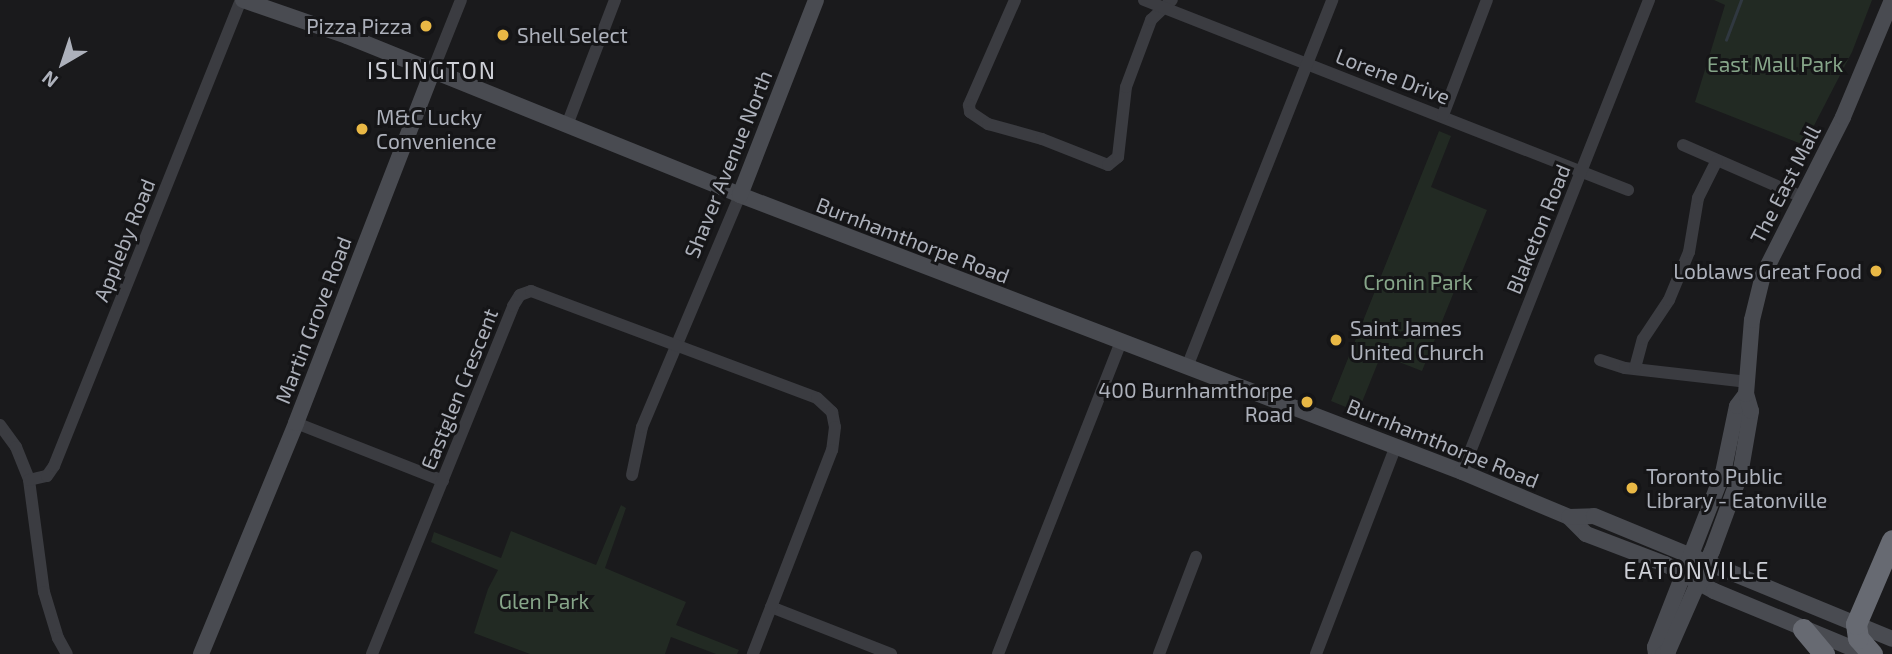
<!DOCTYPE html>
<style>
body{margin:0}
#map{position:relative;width:1892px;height:654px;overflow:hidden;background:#1a1a1c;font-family:"Exo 2",sans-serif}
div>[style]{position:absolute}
.green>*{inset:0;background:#222a23}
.stream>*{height:2.5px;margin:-1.25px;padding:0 1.25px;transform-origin:1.25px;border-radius:1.25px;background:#303840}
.street>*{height:12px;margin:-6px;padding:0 6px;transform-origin:6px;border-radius:6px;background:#3b3c41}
.secondary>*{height:16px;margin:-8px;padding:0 8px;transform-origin:8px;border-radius:8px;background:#494b51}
.highway>*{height:21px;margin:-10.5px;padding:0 10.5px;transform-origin:10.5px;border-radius:10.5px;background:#676a72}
.dots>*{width:19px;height:19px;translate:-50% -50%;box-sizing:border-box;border:4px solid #151517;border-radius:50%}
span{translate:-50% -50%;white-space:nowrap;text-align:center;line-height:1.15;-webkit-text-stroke:6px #151517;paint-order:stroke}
.poi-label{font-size:21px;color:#adb1bb}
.right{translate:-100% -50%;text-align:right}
.left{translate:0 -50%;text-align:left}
.park-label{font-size:21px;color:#86a589}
.street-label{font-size:21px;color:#adb1bb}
.neighbourhood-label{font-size:23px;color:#ced0d7;letter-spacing:2px}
.north{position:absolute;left:28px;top:28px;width:70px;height:70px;-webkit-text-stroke:5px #151517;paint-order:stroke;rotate:219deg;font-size:19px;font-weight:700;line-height:28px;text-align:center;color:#adb1bb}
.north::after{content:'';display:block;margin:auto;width:24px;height:32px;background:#adb1bb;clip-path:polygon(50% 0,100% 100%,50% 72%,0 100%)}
</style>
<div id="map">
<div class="green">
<i style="clip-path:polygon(1714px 0,1872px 0,1852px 52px,1804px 145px,1695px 102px,1725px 5px)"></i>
<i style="clip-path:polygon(1439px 131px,1451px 136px,1431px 187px,1487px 210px,1422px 371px,1381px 355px,1358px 412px,1331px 401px)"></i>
<i style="clip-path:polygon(621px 505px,626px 508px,605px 568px,686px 602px,676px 625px,739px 650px,737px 654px,716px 654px,671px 637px,665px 654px,530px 654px,474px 633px,488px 589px,498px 570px,431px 542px,434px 532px,501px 558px,511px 531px,596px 565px)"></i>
</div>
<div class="stream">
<i style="left:1726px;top:40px;width:43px;rotate:-69.4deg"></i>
</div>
<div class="street">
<i style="left:1015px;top:0;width:115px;rotate:113.7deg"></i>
<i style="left:969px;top:105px;width:7px;rotate:82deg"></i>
<i style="left:970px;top:112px;width:22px;rotate:34deg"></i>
<i style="left:988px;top:124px;width:56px;rotate:15.5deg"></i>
<i style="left:1042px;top:139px;width:71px;rotate:21.5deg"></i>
<i style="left:1108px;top:165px;width:13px;rotate:-39deg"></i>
<i style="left:1118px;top:157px;width:70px;rotate:-83.5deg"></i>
<i style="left:1126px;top:87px;width:72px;rotate:-69.5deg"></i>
<i style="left:1151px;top:20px;width:29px;rotate:-44deg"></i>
<i style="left:1144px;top:0;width:520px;rotate:21.43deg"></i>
<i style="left:433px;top:70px;width:75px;rotate:-68.2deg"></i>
<i style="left:1443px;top:115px;width:123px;rotate:-69.1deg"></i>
<i style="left:567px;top:125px;width:134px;rotate:-69deg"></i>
<i style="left:1683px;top:145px;width:130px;rotate:23.6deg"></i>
<i style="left:1600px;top:360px;width:26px;rotate:18deg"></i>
<i style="left:1625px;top:368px;width:124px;rotate:6.5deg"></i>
<i style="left:1187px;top:367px;width:395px;rotate:-68.4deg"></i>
<i style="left:1635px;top:368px;width:30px;rotate:-75deg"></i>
<i style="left:1643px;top:339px;width:47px;rotate:-56.3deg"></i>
<i style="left:1669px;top:300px;width:52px;rotate:-67.4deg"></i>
<i style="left:1689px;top:252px;width:55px;rotate:-80.5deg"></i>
<i style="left:1698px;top:198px;width:42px;rotate:-63.4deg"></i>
<i style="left:296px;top:423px;width:158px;rotate:21.5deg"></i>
<i style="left:0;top:425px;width:27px;rotate:54deg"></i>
<i style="left:16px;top:447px;width:35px;rotate:68deg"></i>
<i style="left:29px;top:480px;width:113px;rotate:82.4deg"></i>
<i style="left:44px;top:592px;width:48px;rotate:73.1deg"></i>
<i style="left:58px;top:638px;width:18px;rotate:61deg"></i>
<i style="left:1462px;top:472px;width:508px;rotate:-68.39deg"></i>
<i style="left:632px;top:475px;width:49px;rotate:-78.2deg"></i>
<i style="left:642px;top:427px;width:252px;rotate:-67.1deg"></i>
<i style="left:29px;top:480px;width:18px;rotate:-13deg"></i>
<i style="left:47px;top:476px;width:12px;rotate:-55deg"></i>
<i style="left:54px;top:466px;width:502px;rotate:-68.14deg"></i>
<i style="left:771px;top:607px;width:129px;rotate:21.4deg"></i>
<i style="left:372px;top:654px;width:375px;rotate:-67.9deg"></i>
<i style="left:513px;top:306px;width:13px;rotate:-58deg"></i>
<i style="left:520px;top:295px;width:12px;rotate:-20deg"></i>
<i style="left:531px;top:291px;width:305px;rotate:20.5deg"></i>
<i style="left:817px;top:398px;width:21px;rotate:43deg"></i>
<i style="left:832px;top:412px;width:15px;rotate:79deg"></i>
<i style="left:835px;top:427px;width:23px;rotate:97deg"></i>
<i style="left:832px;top:450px;width:219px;rotate:111.2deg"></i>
<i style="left:998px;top:654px;width:335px;rotate:-68.5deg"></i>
<i style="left:1159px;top:654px;width:104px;rotate:-69.1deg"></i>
<i style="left:1316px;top:654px;width:223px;rotate:-69deg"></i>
</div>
<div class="secondary">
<i style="left:243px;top:0;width:110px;rotate:19.1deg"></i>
<i style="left:347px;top:36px;width:424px;rotate:22deg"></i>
<i style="left:740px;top:195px;width:773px;rotate:20.99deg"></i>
<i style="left:1462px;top:472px;width:116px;rotate:22.8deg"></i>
<i style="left:1569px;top:517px;width:24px;rotate:45deg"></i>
<i style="left:1586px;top:534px;width:85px;rotate:20.8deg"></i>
<i style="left:1665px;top:564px;width:56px;rotate:28.9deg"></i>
<i style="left:1714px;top:591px;width:165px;rotate:22.5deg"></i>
<i style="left:740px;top:195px;width:209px;rotate:-68.7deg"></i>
<i style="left:1569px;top:517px;width:25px;rotate:-2deg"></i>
<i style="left:1594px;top:516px;width:322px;rotate:22.4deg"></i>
<i style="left:201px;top:654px;width:250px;rotate:-67.6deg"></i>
<i style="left:296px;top:423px;width:379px;rotate:-68.8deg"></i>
<i style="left:1656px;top:654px;width:7px;rotate:-98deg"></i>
<i style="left:1655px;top:647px;width:187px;rotate:-68.7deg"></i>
<i style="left:1723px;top:473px;width:68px;rotate:-78.2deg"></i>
<i style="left:1737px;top:406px;width:15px;rotate:-53deg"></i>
<i style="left:1663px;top:654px;width:6px;rotate:-31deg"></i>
<i style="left:1668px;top:651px;width:109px;rotate:-66.3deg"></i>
<i style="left:1712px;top:551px;width:81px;rotate:-69.8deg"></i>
<i style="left:1740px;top:475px;width:65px;rotate:-80.2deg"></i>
<i style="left:1751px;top:411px;width:18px;rotate:-106deg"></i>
<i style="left:1746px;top:394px;width:74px;rotate:-85.4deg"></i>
<i style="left:1752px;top:320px;width:46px;rotate:-76.3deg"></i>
<i style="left:1763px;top:275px;width:177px;rotate:-63.1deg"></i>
<i style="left:1843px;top:117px;width:127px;rotate:-67.3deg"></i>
</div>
<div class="highway">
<i style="left:1803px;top:629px;width:33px;rotate:50deg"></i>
<i style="left:1872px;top:654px;width:21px;rotate:-131deg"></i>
<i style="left:1858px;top:638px;width:14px;rotate:-98deg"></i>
<i style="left:1856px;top:624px;width:91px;rotate:-66.8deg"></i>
</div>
<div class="dots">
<i style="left:426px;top:26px;background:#e9b845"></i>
<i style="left:503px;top:35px;background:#e9b845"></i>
<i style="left:362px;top:129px;background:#e9b845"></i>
<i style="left:1876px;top:271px;background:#e9b845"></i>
<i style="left:1336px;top:340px;background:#e9b845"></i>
<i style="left:1307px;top:402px;background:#e9b845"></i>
<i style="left:1632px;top:488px;background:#e9b845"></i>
</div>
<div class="poi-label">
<span class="right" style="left:412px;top:26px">Pizza Pizza</span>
<span class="left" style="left:517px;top:35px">Shell Select</span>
<span class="left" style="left:376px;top:129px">M&amp;C Lucky<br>Convenience</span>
<span class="right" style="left:1862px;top:271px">Loblaws Great Food</span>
<span class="left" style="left:1350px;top:340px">Saint James<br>United Church</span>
<span class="right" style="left:1293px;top:402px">400 Burnhamthorpe<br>Road</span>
<span class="left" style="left:1646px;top:488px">Toronto Public<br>Library - Eatonville</span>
</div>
<div class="park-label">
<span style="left:1775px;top:64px">East Mall Park</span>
<span style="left:1418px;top:282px">Cronin Park</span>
<span style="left:544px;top:601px">Glen Park</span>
</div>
<div class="street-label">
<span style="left:1393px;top:76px;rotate:21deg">Lorene Drive</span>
<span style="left:728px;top:164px;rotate:-68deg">Shaver Avenue North</span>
<span style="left:1785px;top:184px;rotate:-63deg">The East Mall</span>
<span style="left:1538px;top:229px;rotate:-68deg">Blaketon Road</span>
<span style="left:124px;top:240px;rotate:-68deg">Appleby Road</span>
<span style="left:913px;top:240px;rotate:21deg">Burnhamthorpe Road</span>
<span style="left:313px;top:320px;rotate:-69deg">Martin Grove Road</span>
<span style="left:459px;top:389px;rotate:-68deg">Eastglen Crescent</span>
<span style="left:1443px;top:443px;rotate:22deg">Burnhamthorpe Road</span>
</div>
<div class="neighbourhood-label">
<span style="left:432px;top:70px">ISLINGTON</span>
<span style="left:1697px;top:570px">EATONVILLE</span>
</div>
<div class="north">N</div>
</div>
